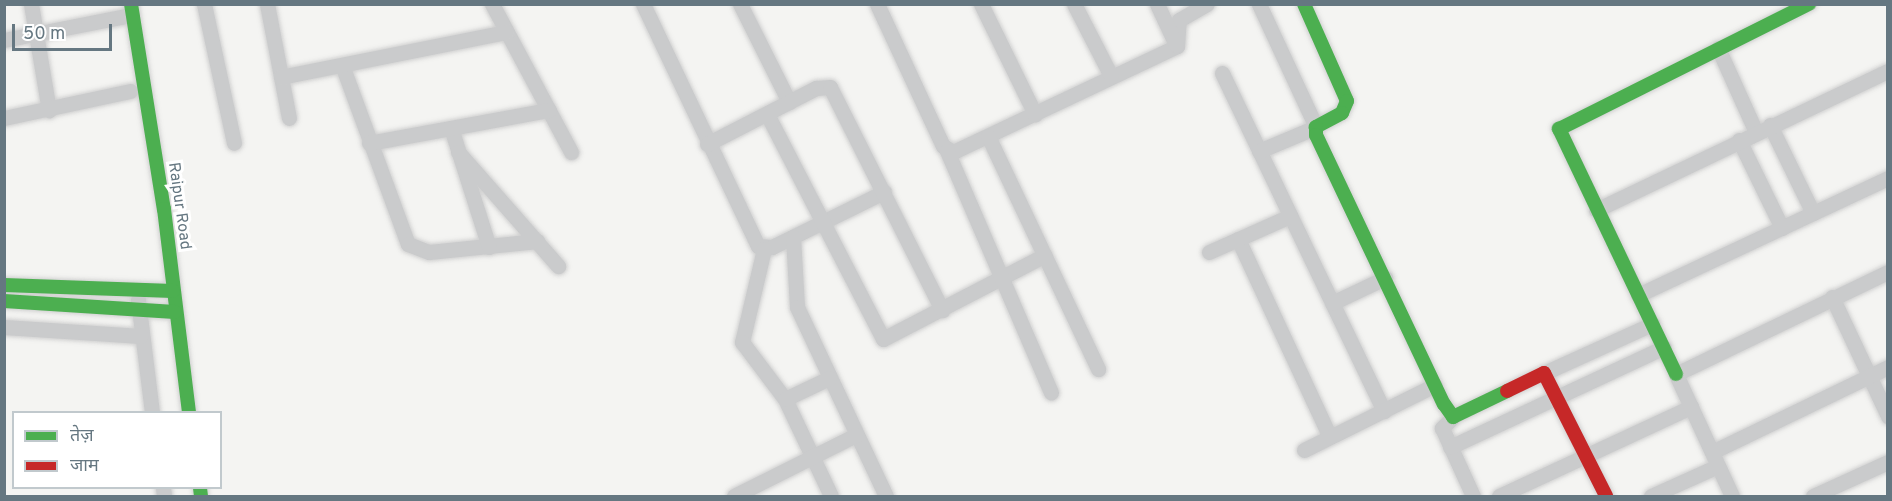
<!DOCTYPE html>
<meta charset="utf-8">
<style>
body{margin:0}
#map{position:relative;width:1892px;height:501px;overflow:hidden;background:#f4f4f2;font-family:Overpass,"Noto Sans Devanagari",sans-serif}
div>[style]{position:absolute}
.roads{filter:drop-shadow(0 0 2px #d0d0d0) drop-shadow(0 0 2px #d0d0d0)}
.street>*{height:15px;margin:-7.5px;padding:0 7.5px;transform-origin:7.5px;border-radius:7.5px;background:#cacbcc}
.fast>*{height:14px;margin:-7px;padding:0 7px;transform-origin:7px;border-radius:7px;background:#4caf50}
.jam>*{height:14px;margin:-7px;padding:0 7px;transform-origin:7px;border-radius:7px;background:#c62828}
span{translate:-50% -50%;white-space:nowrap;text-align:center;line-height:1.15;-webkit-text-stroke:6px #fff;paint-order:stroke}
.street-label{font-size:16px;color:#657781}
.frame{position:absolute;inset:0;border:6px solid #657781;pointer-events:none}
.legend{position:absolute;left:12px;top:411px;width:210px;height:78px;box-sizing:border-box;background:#fff;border:2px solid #c1c9cd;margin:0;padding:8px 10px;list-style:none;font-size:18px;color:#657781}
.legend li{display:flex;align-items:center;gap:12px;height:30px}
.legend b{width:30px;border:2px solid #c1c9cd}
.scale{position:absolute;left:12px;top:24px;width:100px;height:27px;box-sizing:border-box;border:3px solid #657781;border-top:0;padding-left:8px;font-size:18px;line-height:21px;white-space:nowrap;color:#657781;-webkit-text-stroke:4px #fff;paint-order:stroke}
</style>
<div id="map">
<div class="roads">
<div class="street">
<i style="left:31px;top:4px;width:108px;rotate:80.4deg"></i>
<i style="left:204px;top:4px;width:142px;rotate:77.8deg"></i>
<i style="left:267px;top:4px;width:116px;rotate:79.1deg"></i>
<i style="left:492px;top:4px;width:168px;rotate:61.9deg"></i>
<i style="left:643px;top:4px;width:268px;rotate:64.6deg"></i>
<i style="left:758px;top:246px;width:14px;rotate:4deg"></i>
<i style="left:772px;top:247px;width:125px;rotate:-26.2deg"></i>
<i style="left:740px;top:4px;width:110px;rotate:63.4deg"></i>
<i style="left:877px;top:4px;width:157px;rotate:65.1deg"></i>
<i style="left:943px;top:146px;width:12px;rotate:31deg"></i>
<i style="left:953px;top:152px;width:248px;rotate:-25.3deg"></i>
<i style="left:1177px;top:46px;width:26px;rotate:-86deg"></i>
<i style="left:1179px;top:20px;width:32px;rotate:-30deg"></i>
<i style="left:981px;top:4px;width:123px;rotate:63.9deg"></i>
<i style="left:1074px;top:4px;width:81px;rotate:62.8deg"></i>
<i style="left:1157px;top:4px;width:45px;rotate:65.1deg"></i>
<i style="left:4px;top:40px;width:130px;rotate:-11.1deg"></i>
<i style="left:1718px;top:48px;width:92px;rotate:65.7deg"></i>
<i style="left:342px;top:65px;width:191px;rotate:69.8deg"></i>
<i style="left:408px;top:244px;width:22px;rotate:21deg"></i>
<i style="left:429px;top:252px;width:109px;rotate:-5.8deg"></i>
<i style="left:1222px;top:73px;width:375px;rotate:64.4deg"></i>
<i style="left:281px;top:77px;width:230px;rotate:-11.3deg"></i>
<i style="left:767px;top:114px;width:253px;rotate:62.7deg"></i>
<i style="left:883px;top:339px;width:182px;rotate:-27.4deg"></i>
<i style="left:4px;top:118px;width:129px;rotate:-12.1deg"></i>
<i style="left:1770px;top:125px;width:98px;rotate:64deg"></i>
<i style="left:451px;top:128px;width:125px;rotate:72.3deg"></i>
<i style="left:988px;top:136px;width:258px;rotate:64.7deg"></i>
<i style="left:1739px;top:140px;width:98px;rotate:64deg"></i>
<i style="left:369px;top:143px;width:183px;rotate:-10.4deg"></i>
<i style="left:707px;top:144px;width:123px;rotate:-27.2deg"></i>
<i style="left:816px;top:88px;width:14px;rotate:-4deg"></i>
<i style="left:830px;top:87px;width:250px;rotate:63.3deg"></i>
<i style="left:947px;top:151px;width:263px;rotate:66.7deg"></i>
<i style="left:1259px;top:151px;width:62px;rotate:-22.8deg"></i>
<i style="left:1316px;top:127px;width:136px;rotate:-114.9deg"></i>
<i style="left:458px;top:152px;width:152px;rotate:48.7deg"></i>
<i style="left:1596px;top:210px;width:323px;rotate:-25.5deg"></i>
<i style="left:793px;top:237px;width:70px;rotate:86.7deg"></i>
<i style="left:797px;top:307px;width:209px;rotate:64.8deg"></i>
<i style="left:1238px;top:239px;width:218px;rotate:65.1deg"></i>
<i style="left:764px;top:249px;width:96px;rotate:103.3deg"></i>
<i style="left:742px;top:342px;width:71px;rotate:53deg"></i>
<i style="left:785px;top:399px;width:107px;rotate:64.6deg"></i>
<i style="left:1209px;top:252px;width:89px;rotate:-24deg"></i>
<i style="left:1638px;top:295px;width:276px;rotate:-25.1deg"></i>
<i style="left:1832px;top:297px;width:132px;rotate:64.8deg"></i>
<i style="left:138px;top:300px;width:113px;rotate:82.9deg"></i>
<i style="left:1332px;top:303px;width:59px;rotate:-25.3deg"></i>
<i style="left:4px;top:327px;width:137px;rotate:3.8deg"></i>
<i style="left:1544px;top:373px;width:119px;rotate:-24.4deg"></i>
<i style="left:785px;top:399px;width:49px;rotate:-25.5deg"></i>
<i style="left:1453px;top:417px;width:16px;rotate:135deg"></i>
<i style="left:1442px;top:428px;width:75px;rotate:65.5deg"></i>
<i style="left:1450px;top:447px;width:236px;rotate:-25deg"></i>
<i style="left:1304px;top:450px;width:146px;rotate:-26.4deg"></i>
<i style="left:1712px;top:452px;width:195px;rotate:-25.8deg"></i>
<i style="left:163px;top:488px;width:8px;rotate:83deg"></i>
<i style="left:734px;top:496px;width:136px;rotate:-26.6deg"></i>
<i style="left:1499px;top:496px;width:212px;rotate:-24.9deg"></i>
<i style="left:1651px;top:496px;width:73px;rotate:-24.1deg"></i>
<i style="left:1732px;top:496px;width:134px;rotate:-114.7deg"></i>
<i style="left:1676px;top:374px;width:235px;rotate:-25.7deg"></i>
<i style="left:1813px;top:496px;width:82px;rotate:-24.4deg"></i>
</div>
<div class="fast">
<i style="left:131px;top:4px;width:208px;rotate:80.9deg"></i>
<i style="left:164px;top:209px;width:205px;rotate:83deg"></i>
<i style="left:1304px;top:4px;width:106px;rotate:66.1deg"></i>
<i style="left:1347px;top:101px;width:13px;rotate:113deg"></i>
<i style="left:1342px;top:113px;width:30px;rotate:152deg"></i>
<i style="left:1316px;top:127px;width:8px;rotate:90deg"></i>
<i style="left:1316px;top:135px;width:298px;rotate:64.6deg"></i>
<i style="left:1444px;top:404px;width:16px;rotate:55deg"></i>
<i style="left:1453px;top:417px;width:60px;rotate:-25.7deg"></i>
<i style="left:4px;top:285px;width:169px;rotate:2deg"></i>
<i style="left:4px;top:301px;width:171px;rotate:3.7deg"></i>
<i style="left:1676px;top:374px;width:272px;rotate:-115.5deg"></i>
<i style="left:1559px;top:129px;width:280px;rotate:-26.6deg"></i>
<i style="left:200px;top:488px;width:8px;rotate:83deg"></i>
</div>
<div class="jam">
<i style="left:1507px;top:391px;width:41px;rotate:-25.9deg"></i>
<i style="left:1544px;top:373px;width:138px;rotate:63.2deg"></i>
</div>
</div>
<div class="street-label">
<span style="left:179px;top:206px;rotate:82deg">Raipur Road</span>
</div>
<div class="frame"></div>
<ul class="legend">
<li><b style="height:8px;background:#4caf50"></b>तेज़</li>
<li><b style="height:8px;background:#c62828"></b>जाम</li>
</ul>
<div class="scale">50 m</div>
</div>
